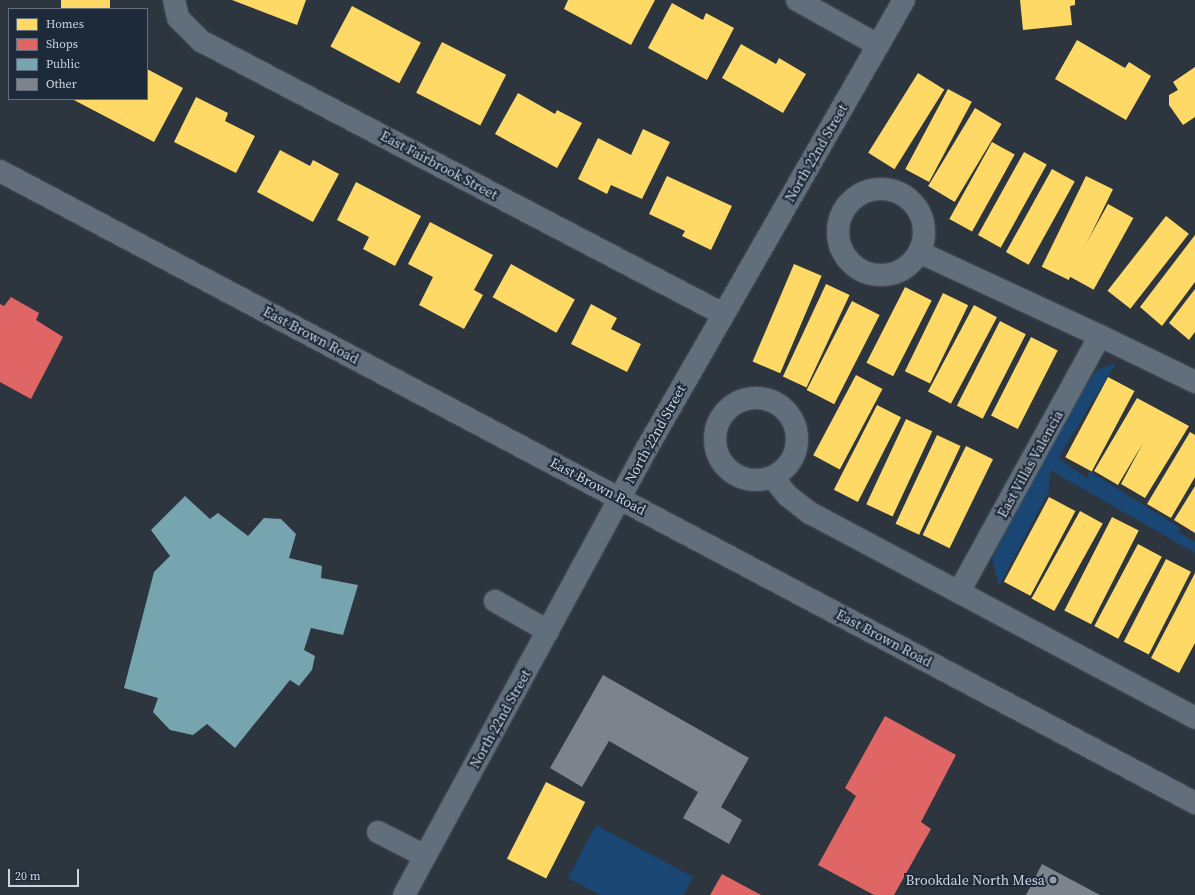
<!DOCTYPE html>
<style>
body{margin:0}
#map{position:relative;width:1195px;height:895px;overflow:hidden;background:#2d353e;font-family:"Source Serif 4",serif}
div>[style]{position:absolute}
.green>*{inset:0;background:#1a4673}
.homes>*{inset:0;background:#ffd966;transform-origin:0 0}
.shops>*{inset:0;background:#e06666}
.public>*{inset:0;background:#76a5af}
.building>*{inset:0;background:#7c838b}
.roads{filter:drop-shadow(0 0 1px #4b5159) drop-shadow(0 0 1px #4b5159)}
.minor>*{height:22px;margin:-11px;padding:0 11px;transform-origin:11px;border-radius:11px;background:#616e7c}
.minor>.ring{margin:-11px;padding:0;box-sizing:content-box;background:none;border:22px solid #616e7c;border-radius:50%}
.major>*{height:22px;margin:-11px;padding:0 11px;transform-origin:11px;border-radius:11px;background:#626e7b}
.dots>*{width:11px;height:11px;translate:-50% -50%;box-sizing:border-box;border:2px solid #1d2a3a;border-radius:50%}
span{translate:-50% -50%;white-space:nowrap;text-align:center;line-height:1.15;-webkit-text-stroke:4px #1d2a3a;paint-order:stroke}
.street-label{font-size:14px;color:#cbd3dd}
.poi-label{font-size:14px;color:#cbd3dd}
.right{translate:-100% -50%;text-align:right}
.legend{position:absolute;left:8px;top:8px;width:140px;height:92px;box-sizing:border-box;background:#1d2a3a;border:1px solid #636e7b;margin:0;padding:5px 7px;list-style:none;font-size:12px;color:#cbd3dd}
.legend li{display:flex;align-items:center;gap:8px;height:20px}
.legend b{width:20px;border:1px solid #636e7b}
.scale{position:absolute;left:8px;top:869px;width:71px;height:18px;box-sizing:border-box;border:2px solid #cbd3dd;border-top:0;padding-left:5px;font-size:12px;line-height:14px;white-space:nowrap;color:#cbd3dd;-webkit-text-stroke:3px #1d2a3a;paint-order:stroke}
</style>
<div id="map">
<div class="green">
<i style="clip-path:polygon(1116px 363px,1058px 458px,1088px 479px,1089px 471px,1180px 528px,1178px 532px,1195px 542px,1195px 553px,1050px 470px,1049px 491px,999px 586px,992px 559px,1039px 461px,1096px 370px)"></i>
<i style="clip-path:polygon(596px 825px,693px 877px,684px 895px,600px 895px,568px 878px)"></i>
</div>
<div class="homes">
<i style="left:61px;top:0;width:49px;height:9px"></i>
<i style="clip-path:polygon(232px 0,306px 0,297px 25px)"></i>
<i style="clip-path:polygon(568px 0,655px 0,631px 45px,564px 9px)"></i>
<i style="clip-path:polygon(1020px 0,1075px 0,1075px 5px,1070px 6px,1072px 25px,1023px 30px)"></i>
<i style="clip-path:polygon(672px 3px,703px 20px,706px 13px,734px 28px,707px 80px,648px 48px)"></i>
<i style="left:352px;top:6px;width:78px;height:46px;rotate:28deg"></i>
<i style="clip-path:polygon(1077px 40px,1125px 68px,1129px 62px,1151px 76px,1126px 120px,1055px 79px)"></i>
<i style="left:442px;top:42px;width:72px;height:57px;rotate:27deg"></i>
<i style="clip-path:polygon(741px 44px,776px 64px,779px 58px,806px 74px,783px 113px,722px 78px)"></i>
<i style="clip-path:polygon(1195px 67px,1195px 117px,1183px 125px,1169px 105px,1169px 95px,1178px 90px,1173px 82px)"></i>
<i style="clip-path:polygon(147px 69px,183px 88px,154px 142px,72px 99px,147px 99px)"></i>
<i style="left:918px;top:73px;width:31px;height:94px;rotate:32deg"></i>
<i style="left:948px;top:89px;width:27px;height:91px;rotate:28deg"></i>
<i style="clip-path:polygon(518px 93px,555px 114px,557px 110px,582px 123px,557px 168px,495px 134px)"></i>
<i style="clip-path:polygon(196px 97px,228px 113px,225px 121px,255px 136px,236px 173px,174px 142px)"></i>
<i style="left:975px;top:108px;width:31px;height:91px;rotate:31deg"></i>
<i style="clip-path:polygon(643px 129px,670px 142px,642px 199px,611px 185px,607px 194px,578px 179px,598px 138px,631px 155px)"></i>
<i style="left:992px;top:142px;width:26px;height:88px;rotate:29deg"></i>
<i style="clip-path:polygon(280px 150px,310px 166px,313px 160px,339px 174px,313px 222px,257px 192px)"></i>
<i style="left:1024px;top:152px;width:26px;height:95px;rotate:29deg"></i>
<i style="left:1052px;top:169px;width:26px;height:95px;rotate:29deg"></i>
<i style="clip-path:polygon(667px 176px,732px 206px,711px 250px,682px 236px,685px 231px,649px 214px)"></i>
<i style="left:1086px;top:176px;width:30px;height:101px;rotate:26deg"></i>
<i style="clip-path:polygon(356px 182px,421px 216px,395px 266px,363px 249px,369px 237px,337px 220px)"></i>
<i style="left:1108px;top:204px;width:29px;height:82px;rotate:29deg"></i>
<i style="left:1166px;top:216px;width:29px;height:95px;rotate:38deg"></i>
<i style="clip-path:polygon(430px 222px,493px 255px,474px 290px,483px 295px,464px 329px,419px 305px,433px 277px,408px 264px)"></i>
<i style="clip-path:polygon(1195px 235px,1195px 282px,1162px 326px,1140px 307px)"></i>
<i style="left:511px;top:264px;width:73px;height:38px;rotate:29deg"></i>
<i style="left:794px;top:264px;width:30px;height:106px;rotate:23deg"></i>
<i style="left:826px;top:284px;width:26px;height:102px;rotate:25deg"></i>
<i style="left:905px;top:287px;width:30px;height:85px;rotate:27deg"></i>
<i style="clip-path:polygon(1195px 289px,1195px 332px,1189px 340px,1169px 323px)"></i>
<i style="left:943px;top:293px;width:28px;height:87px;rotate:26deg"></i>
<i style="left:852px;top:301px;width:31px;height:100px;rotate:27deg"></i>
<i style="clip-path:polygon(591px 304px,617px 318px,611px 329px,641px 344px,627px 372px,571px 344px)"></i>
<i style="left:974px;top:305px;width:26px;height:98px;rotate:28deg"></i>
<i style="left:1000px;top:321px;width:29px;height:95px;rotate:27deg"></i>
<i style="left:1031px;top:337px;width:30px;height:88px;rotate:27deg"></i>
<i style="left:856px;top:375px;width:30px;height:91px;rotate:28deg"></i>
<i style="left:1108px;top:377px;width:30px;height:91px;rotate:28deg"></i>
<i style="clip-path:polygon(1137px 398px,1189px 426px,1145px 498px,1121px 484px,1143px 443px,1118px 485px,1094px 471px)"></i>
<i style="left:877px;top:405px;width:27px;height:95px;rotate:27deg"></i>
<i style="left:906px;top:419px;width:29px;height:94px;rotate:25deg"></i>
<i style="clip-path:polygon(1190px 432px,1195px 435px,1195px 477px,1171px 518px,1147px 504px)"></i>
<i style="left:937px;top:435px;width:26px;height:98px;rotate:25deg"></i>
<i style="left:966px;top:446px;width:30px;height:99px;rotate:26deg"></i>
<i style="clip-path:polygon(1195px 486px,1195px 533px,1174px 520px)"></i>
<i style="left:1049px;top:497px;width:30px;height:96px;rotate:28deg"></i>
<i style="left:1080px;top:511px;width:26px;height:100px;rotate:29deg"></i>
<i style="left:1112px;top:517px;width:30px;height:105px;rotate:27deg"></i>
<i style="left:1138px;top:544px;width:27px;height:93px;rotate:28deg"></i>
<i style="left:1166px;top:559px;width:28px;height:93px;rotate:27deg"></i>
<i style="clip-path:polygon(1195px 573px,1195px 643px,1179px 673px,1151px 658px)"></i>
<i style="left:546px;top:782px;width:44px;height:86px;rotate:27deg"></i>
</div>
<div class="shops">
<i style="clip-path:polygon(11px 297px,39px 313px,36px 320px,63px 337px,31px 399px,0 382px,0 304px,4px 306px)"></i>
<i style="clip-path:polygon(885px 716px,956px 755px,921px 822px,931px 829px,894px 895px,874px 895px,818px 865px,856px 796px,845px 788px)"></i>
<i style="clip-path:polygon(722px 874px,761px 895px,710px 895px)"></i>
</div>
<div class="public">
<i style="clip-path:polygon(185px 496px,210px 519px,218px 513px,248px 536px,264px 518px,281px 519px,296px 534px,289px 558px,322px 566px,321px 578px,358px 585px,343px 635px,311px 628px,304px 650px,315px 656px,312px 670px,299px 686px,290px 680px,235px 748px,207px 724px,193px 735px,170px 730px,153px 712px,158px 698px,124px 688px,154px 572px,170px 556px,151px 530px)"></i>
</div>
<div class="building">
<i style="clip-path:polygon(603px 675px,749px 758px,721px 807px,742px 820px,729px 844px,683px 818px,698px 792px,609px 741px,582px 787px,550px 768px)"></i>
<i style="clip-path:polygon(1042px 864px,1100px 895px,1026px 895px)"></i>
</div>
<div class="roads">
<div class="minor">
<i style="left:174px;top:0;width:18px;rotate:77deg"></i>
<i style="left:178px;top:18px;width:33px;rotate:45deg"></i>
<i style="left:201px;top:41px;width:589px;rotate:27.61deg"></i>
<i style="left:797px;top:0;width:93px;rotate:29.1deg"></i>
<i class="ring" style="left:838px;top:189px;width:64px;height:64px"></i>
<i style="left:919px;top:252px;width:200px;rotate:24.9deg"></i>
<i class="ring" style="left:715px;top:398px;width:60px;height:60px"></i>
<i style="left:772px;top:477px;width:25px;rotate:50deg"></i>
<i style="left:788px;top:496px;width:28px;rotate:38deg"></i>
<i style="left:810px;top:513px;width:436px;rotate:28deg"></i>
<i style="left:959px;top:592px;width:292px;rotate:-61.2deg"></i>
<i style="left:1100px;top:336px;width:106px;rotate:25.8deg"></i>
<i style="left:495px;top:601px;width:61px;rotate:29.5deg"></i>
<i style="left:378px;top:832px;width:53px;rotate:27.1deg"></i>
<i style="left:404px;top:895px;width:509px;rotate:-61.47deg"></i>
<i style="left:647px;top:448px;width:516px;rotate:-60.16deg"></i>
</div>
<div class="major">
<i style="left:0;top:171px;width:1352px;rotate:27.87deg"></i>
</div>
</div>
<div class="dots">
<i style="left:1053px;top:880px;background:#949ca5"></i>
</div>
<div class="street-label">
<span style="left:816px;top:153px;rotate:-60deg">North 22nd Street</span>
<span style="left:439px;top:165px;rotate:28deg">East Fairbrook Street</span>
<span style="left:311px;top:335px;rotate:28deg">East Brown Road</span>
<span style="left:655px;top:434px;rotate:-61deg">North 22nd Street</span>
<span style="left:1030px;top:464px;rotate:-61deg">East Villas Valencia</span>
<span style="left:598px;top:486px;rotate:28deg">East Brown Road</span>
<span style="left:884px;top:638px;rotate:28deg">East Brown Road</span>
<span style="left:500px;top:719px;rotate:-61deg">North 22nd Street</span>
</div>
<div class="poi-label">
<span class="right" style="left:1045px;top:880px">Brookdale North Mesa</span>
</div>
<ul class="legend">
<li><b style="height:11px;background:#ffd966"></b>Homes</li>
<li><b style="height:11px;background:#e06666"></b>Shops</li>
<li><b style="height:11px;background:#76a5af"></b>Public</li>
<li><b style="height:11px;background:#7c838b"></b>Other</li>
</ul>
<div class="scale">20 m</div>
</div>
